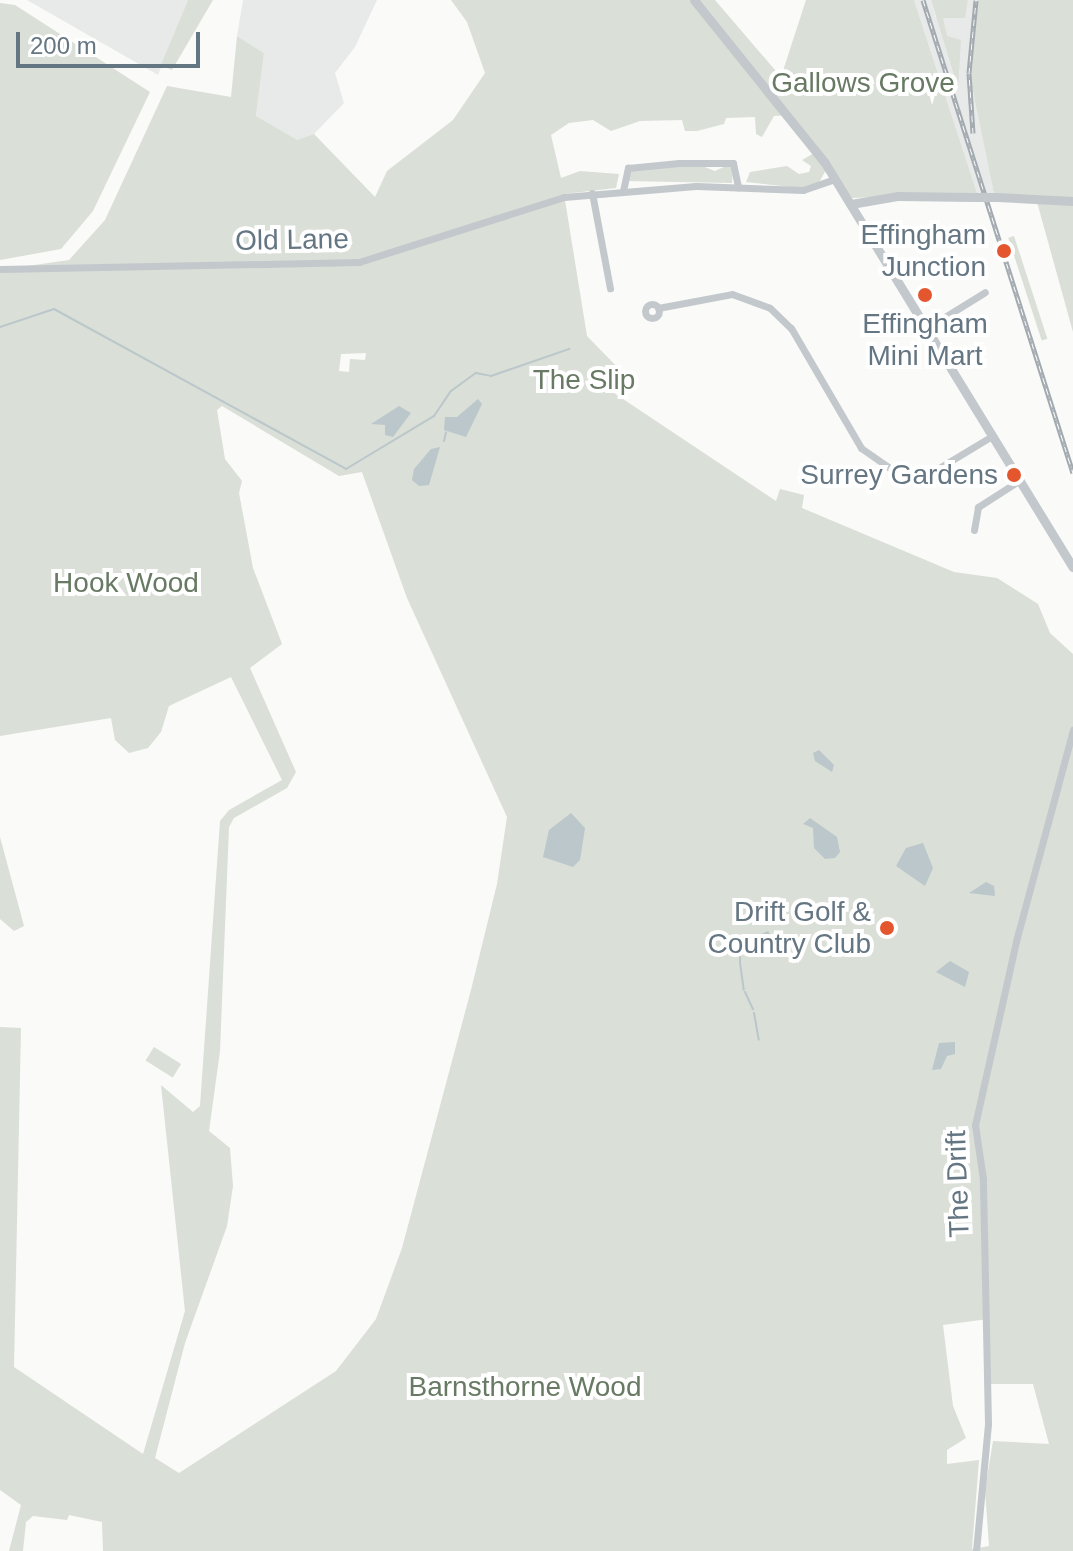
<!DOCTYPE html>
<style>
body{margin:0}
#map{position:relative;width:1073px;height:1551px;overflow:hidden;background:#fafaf8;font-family:Arial,sans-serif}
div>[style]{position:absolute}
.built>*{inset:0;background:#e8e9e9}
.green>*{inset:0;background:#dadfd7;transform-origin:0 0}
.water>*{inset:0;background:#bbc7cb}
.stream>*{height:2px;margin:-1px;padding:0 1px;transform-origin:1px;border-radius:1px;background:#bbc7cb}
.minor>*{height:7px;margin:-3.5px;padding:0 3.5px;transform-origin:3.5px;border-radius:3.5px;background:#c3c8cc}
.minor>.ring{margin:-3.5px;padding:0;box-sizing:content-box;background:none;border:7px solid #c3c8cc;border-radius:50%}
.tertiary>*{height:9px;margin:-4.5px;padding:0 4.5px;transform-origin:4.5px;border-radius:4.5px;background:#c3c8cc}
.rail>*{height:5px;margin-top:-2.5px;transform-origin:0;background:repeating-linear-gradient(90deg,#fff 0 6px,#a2aab0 0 12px);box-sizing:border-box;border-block:2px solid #a2aab0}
.tertiary-bridge>*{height:9px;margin:-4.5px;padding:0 4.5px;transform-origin:4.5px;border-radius:4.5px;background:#c3c8cc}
.dots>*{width:22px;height:22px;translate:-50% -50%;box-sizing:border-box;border:4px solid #fff;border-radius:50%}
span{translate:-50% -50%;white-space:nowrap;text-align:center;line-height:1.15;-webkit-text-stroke:8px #fff;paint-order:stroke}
.park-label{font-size:28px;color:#687a64}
.poi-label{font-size:28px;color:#657683}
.right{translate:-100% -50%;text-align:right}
.street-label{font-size:28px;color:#657683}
.scale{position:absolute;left:16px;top:32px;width:184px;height:36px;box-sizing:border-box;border:4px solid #657683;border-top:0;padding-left:10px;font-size:24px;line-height:28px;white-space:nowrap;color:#657683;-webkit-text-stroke:6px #fff;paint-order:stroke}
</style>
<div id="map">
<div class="built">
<i style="clip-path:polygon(27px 0,188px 0,158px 75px)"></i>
<i style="clip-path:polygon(243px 0,377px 0,355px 47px,335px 73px,344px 103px,314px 134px,297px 141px,256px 116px,264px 53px,237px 36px)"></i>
<i style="clip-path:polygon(914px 0,931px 0,936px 18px,964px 18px,968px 0,978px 0,971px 82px,994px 194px,977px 193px)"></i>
</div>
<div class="green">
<i style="clip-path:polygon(188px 0,213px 0,172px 70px,161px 65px)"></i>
<i style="clip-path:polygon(evenodd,451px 0,715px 0,781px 77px,806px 0,914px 0,977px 193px,852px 198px,792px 115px,774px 116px,762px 137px,756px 134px,755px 117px,726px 118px,724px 124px,697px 131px,685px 131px,682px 120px,640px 121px,611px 131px,593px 120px,569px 123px,551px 135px,561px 178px,580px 171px,619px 174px,616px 188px,564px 194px,587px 336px,623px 373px,611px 391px,776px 501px,780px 489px,804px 495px,802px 508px,954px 572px,997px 578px,1038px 604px,1050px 633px,1073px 654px,1073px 1551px,103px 1551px,102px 1522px,69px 1515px,67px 1520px,33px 1516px,26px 1522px,23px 1551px,9px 1551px,21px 1505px,0 1490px,0 1027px,21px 1028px,14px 1367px,143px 1454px,185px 1311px,161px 1085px,193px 1112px,200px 1106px,220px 821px,229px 810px,282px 780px,231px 677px,169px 706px,161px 732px,148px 748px,129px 753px,115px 740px,111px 718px,0 736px,0 270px,69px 260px,105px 220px,167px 86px,231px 97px,237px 36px,264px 53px,256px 116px,297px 140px,314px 134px,375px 197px,387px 171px,453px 120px,485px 73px,467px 22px,451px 0,366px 353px,365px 360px,350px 359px,349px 372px,339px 371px,341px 354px,366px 353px,451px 0,222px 406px,339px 476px,362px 472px,407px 598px,507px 817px,497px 884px,471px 990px,402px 1248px,376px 1319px,336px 1371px,179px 1473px,155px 1458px,185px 1343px,227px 1226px,233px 1186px,230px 1148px,209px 1131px,220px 1051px,229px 827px,234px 818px,287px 788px,296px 772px,250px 668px,282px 644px,253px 568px,239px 493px,242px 481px,225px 459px,217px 410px,222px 406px,451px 0,988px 1319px,991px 1384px,1033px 1384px,1049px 1444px,993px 1441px,985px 1490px,989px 1546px,972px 1549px,979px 1460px,947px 1464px,947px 1450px,966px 1438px,953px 1406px,943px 1325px,988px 1319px)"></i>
<i style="clip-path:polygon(931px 0,968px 0,965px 18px,943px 18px,947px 36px,961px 40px,958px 88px)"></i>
<i style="clip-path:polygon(978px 0,1073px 0,1073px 332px,1037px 202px,994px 194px,971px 82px)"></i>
<i style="clip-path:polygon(0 3px,15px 5px,150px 92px,93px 211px,61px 249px,0 260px)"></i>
<i style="clip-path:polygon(814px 153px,826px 170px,818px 184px,807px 189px,746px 182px,750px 172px,787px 166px,799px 174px,809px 172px,811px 166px,802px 160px)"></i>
<i style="clip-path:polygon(728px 165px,733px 167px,732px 183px,625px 181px,634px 168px,702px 166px,715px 171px)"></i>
<i style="left:1014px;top:236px;width:108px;height:6px;rotate:72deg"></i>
<i style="clip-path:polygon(0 837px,24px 926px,14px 931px,0 919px)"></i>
<i style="left:154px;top:1047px;width:32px;height:16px;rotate:32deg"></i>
</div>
<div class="water">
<i style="clip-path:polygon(478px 399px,482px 404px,466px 437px,444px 430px,445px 417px,457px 417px)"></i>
<i style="clip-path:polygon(399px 406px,411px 413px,393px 437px,385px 435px,385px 425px,371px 424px)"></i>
<i style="clip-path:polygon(440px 447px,429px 485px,419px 486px,412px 480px,414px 469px,431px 449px)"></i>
<i style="clip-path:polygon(819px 750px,834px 765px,832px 772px,815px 761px,813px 753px)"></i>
<i style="clip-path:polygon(571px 813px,585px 828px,580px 860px,573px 867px,543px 857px,549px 830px)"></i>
<i style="clip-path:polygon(810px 818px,837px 837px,840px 852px,835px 858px,825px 859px,814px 848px,813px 828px,803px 824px)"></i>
<i style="clip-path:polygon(923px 843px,933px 868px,925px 886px,896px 866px,906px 848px)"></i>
<i style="clip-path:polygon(986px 882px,994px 886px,995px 896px,969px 893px)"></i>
<i style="clip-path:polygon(768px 931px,771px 936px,759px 949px,728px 952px,737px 937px,751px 939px)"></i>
<i style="clip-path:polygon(950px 961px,969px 972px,965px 987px,936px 972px)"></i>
<i style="clip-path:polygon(955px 1042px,955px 1054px,947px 1056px,941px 1069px,932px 1070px,939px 1043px)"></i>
</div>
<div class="stream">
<i style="left:0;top:327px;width:57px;rotate:-18.4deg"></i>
<i style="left:54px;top:309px;width:333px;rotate:28.7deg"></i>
<i style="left:346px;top:469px;width:103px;rotate:-31.1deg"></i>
<i style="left:434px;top:416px;width:30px;rotate:-56deg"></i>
<i style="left:451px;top:391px;width:31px;rotate:-36deg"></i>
<i style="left:476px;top:373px;width:15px;rotate:11deg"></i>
<i style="left:491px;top:376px;width:83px;rotate:-19.1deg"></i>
<i style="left:444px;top:441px;width:9px;rotate:-77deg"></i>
<i style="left:740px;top:962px;width:13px;rotate:-90deg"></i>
<i style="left:740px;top:963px;width:27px;rotate:82deg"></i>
<i style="left:745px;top:992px;width:19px;rotate:65deg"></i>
<i style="left:754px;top:1013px;width:27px;rotate:80deg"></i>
</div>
<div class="minor">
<i style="left:623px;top:191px;width:24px;rotate:-78deg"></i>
<i style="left:628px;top:168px;width:51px;rotate:-5.6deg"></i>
<i style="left:679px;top:163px;width:54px"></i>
<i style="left:733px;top:163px;width:25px;rotate:78deg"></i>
<i style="left:592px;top:193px;width:97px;rotate:79.3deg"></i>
<i style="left:0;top:269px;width:359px;rotate:-1.1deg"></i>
<i style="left:359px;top:262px;width:215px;rotate:-17.6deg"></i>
<i style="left:564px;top:197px;width:132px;rotate:-4.8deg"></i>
<i style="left:696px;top:186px;width:107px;rotate:2.1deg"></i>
<i style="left:803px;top:190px;width:34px;rotate:-19deg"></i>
<i class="ring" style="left:645px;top:304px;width:7px;height:7px"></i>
<i style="left:658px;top:308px;width:75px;rotate:-10.7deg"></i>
<i style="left:732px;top:294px;width:40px;rotate:20.2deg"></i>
<i style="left:770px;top:308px;width:29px;rotate:44deg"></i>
<i style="left:791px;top:328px;width:139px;rotate:59.7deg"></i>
<i style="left:861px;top:448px;width:44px;rotate:34.8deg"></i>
<i style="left:897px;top:473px;width:14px;rotate:17deg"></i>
<i style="left:910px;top:477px;width:25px;rotate:-14deg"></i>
<i style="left:934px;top:471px;width:68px;rotate:-31.1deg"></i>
<i style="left:927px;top:328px;width:68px;rotate:-31.8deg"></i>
<i style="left:974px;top:530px;width:23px;rotate:-80deg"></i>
<i style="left:978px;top:507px;width:50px;rotate:-32.7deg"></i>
<i style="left:976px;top:1551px;width:128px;rotate:-84.6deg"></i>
<i style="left:988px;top:1424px;width:245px;rotate:-91.2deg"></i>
<i style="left:983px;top:1179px;width:55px;rotate:-98.4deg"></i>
<i style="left:975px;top:1125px;width:189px;rotate:-77.4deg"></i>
<i style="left:1016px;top:941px;width:219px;rotate:-74.9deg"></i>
</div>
<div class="tertiary">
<i style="left:694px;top:0;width:209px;rotate:51.2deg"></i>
<i style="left:825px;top:163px;width:474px;rotate:58.5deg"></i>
<i style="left:997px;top:197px;width:76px;rotate:3deg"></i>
<i style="left:851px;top:204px;width:48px;rotate:-9.7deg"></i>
<i style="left:898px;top:196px;width:76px;rotate:0.8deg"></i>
</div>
<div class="rail">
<i style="left:923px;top:0;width:496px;rotate:72.4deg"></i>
<i style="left:973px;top:133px;width:60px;rotate:-93.8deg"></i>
<i style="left:969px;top:73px;width:73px;rotate:-84.5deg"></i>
</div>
<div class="tertiary-bridge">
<i style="left:974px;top:197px;width:23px"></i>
</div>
<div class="dots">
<i style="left:1004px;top:251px;background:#e4572e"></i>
<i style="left:925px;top:295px;background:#e4572e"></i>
<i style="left:1014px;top:475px;background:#e4572e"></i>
<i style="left:887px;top:928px;background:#e4572e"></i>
</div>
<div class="park-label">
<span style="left:863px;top:83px">Gallows Grove</span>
<span style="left:584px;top:380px">The Slip</span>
<span style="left:126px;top:583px">Hook Wood</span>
<span style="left:525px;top:1387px">Barnsthorne Wood</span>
</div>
<div class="poi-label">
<span class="right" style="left:986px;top:251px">Effingham<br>Junction</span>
<span style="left:925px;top:340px">Effingham<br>Mini Mart</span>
<span class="right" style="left:998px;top:475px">Surrey Gardens</span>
<span class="right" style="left:871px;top:928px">Drift Golf &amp;<br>Country Club</span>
</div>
<div class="street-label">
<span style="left:292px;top:240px;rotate:-1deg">Old Lane</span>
<span style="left:958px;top:1184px;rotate:-92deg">The Drift</span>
</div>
<div class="scale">200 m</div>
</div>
